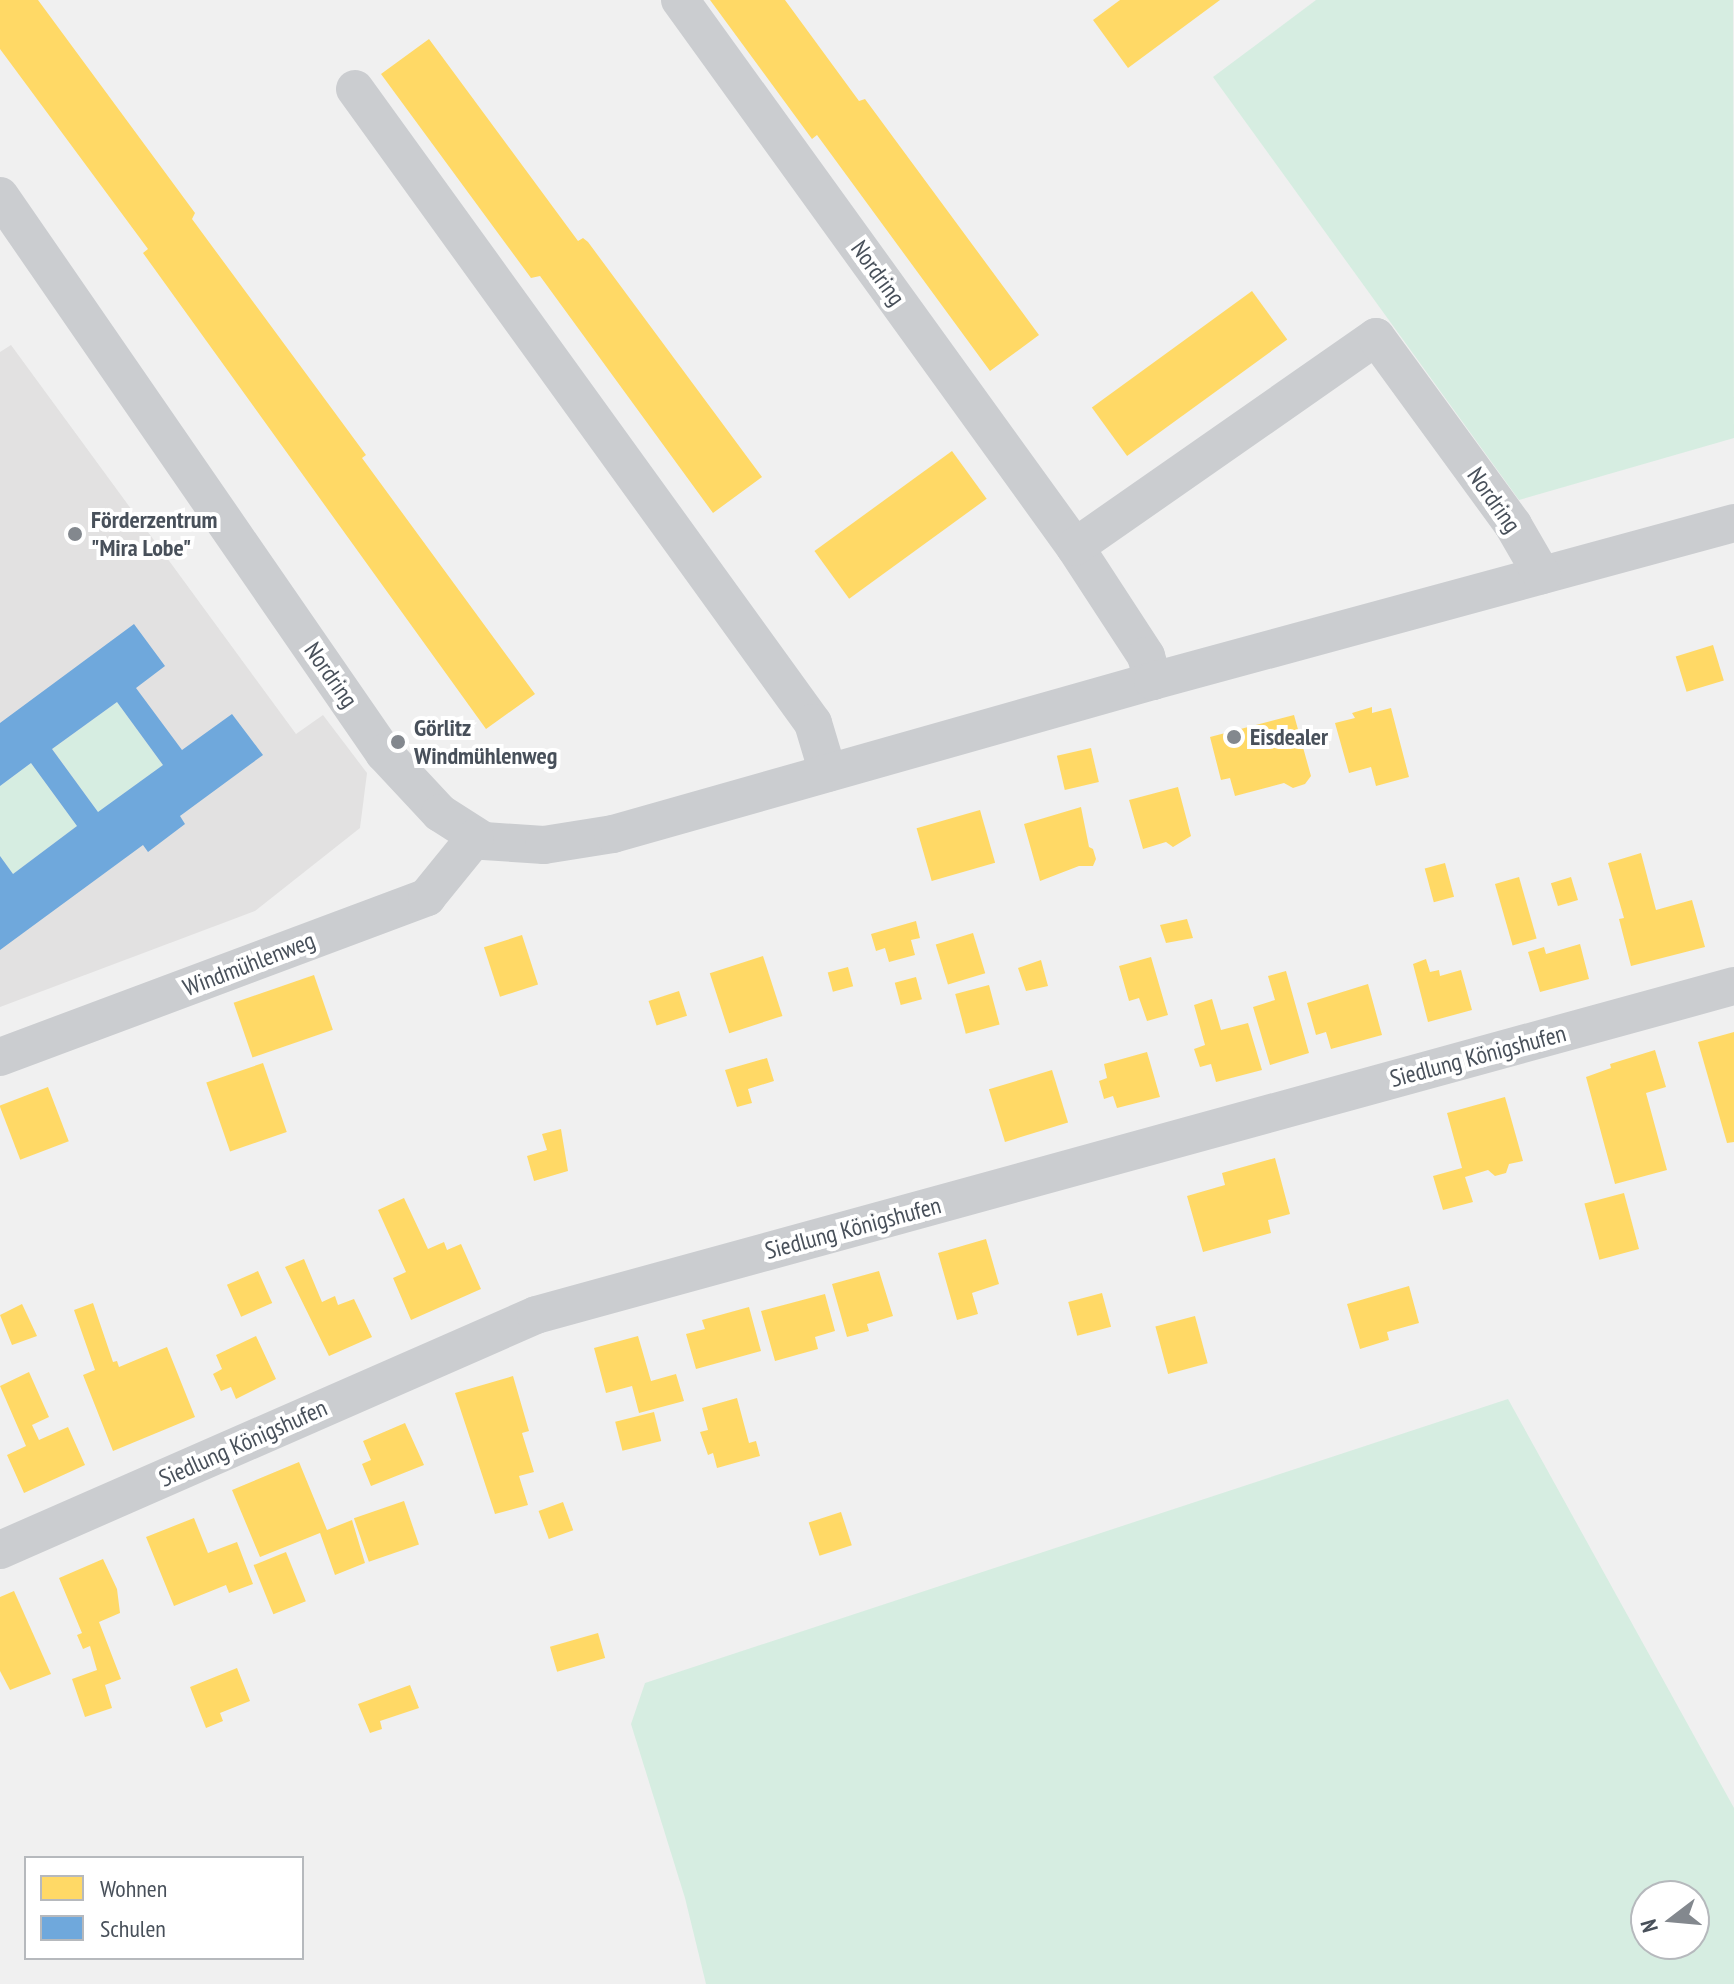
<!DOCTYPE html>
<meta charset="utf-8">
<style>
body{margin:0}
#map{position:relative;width:1734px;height:1984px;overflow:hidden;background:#f0f0f0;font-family:"PT Sans Narrow",sans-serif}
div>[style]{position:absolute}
.education>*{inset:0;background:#e2e1e1}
.green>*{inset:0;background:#d6ede1;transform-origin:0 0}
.homes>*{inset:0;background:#ffd966;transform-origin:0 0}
.schools>*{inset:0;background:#6fa8dc}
.minor>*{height:38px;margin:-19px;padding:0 19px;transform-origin:19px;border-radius:19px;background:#cbcdd0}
.dots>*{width:22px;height:22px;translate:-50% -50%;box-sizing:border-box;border:4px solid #fff;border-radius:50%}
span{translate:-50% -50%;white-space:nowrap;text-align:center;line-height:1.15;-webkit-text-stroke:8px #fff;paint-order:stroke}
.street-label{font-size:24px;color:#48505a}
.poi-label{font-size:24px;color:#48505a;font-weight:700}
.left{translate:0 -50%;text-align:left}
.legend{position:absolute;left:24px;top:1856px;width:280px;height:104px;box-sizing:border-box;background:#fff;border:2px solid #b6b9bd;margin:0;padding:10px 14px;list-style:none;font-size:24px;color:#48505a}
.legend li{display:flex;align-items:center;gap:16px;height:40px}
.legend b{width:40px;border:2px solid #b6b9bd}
.north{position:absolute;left:1630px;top:1880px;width:80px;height:80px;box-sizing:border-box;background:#fff;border:2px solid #b6b9bd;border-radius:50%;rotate:254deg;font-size:22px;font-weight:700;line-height:32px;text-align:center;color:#48505a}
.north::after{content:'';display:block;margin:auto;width:28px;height:36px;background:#83888e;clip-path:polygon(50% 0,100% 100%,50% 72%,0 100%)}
</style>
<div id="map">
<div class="education">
<i style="clip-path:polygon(11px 345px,296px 734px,323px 715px,367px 773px,360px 828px,255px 911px,0 1007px,0 352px)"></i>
</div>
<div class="green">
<i style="clip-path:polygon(1316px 0,1733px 0,1734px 438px,1519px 500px,1213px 77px)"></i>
<i style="left:117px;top:702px;width:78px;height:80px;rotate:54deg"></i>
<i style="clip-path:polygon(31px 763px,77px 826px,13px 874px,0 856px,0 786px)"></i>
<i style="clip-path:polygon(evenodd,1508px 1399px,1734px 1808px,1734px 1984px,706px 1984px,685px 1898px,631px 1724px,645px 1683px,1508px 1399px,1694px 1896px,1694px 1944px,1646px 1944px,1646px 1896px,1694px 1896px)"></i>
</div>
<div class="homes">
<i style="clip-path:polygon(0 0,38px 0,195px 213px,192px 219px,366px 455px,362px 458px,535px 694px,486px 729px,143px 253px,148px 249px,0 49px)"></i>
<i style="clip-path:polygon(710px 0,785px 0,859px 101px,865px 99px,1039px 335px,990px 371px,817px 135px,812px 139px)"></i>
<i style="clip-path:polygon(1120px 0,1220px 0,1128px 68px,1093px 20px)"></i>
<i style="clip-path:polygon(429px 39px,578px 241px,583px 238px,588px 242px,762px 477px,713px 513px,540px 276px,531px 278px,381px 74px)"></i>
<i style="left:1252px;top:291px;width:60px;height:198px;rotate:54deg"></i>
<i style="left:952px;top:451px;width:59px;height:170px;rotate:54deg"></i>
<i style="left:1713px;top:645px;width:37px;height:39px;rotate:73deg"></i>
<i style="clip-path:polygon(1372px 707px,1372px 713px,1391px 708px,1409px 777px,1376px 786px,1371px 767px,1349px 773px,1335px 723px,1355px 718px,1352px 713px)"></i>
<i style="clip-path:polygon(1294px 715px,1311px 776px,1305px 784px,1293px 788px,1284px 783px,1235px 796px,1230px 778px,1221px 780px,1210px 737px)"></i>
<i style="left:1091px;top:748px;width:35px;height:35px;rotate:77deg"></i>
<i style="clip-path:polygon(1178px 787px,1191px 836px,1173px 847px,1166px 842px,1143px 849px,1129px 800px)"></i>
<i style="clip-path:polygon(1081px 807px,1089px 847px,1093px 849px,1096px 859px,1093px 866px,1079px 866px,1040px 881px,1024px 824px)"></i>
<i style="left:980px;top:810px;width:55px;height:66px;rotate:74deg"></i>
<i style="clip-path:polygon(1641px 853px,1656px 910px,1692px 900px,1705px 947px,1631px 966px,1619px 919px,1624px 918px,1608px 863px)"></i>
<i style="left:1445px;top:863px;width:35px;height:21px;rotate:75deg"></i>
<i style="left:1519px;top:877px;width:64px;height:25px;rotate:74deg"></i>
<i style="left:1571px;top:877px;width:24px;height:21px;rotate:73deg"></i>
<i style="clip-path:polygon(1187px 919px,1193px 938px,1166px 943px,1160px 925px)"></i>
<i style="clip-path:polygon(916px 921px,920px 938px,911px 940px,915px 955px,889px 962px,885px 948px,876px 951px,871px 934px)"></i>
<i style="left:973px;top:933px;width:42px;height:39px;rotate:73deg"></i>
<i style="left:522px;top:935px;width:52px;height:40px;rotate:72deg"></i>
<i style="clip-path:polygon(1580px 944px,1589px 979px,1540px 992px,1528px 952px,1544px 947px,1546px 954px)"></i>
<i style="left:763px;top:956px;width:63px;height:56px;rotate:72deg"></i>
<i style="clip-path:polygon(1151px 957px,1168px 1015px,1147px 1021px,1139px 998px,1129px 1001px,1119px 966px)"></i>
<i style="clip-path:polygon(1426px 959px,1430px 972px,1439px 970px,1440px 976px,1461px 970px,1472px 1010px,1428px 1022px,1413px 964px)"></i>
<i style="clip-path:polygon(1041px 960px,1048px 986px,1026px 991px,1018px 968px)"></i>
<i style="left:848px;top:967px;width:20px;height:21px;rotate:75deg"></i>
<i style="clip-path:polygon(1286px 971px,1309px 1053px,1270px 1065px,1253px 1007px,1275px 1000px,1268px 976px)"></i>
<i style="left:314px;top:975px;width:58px;height:85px;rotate:71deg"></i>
<i style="left:916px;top:977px;width:23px;height:22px;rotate:75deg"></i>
<i style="clip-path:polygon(1368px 984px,1382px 1035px,1331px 1049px,1326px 1032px,1316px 1035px,1307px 1003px)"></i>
<i style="left:989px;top:985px;width:41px;height:35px;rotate:75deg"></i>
<i style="left:679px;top:991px;width:26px;height:32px;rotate:72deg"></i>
<i style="clip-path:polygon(1212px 999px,1221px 1030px,1248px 1023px,1262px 1070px,1216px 1082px,1211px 1064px,1200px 1067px,1194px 1049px,1205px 1045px,1194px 1005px)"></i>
<i style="clip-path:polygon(1734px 1032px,1734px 1142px,1727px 1143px,1698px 1042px)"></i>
<i style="clip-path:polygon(1655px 1050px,1666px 1087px,1646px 1093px,1667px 1170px,1615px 1184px,1586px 1077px,1611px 1068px,1610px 1064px)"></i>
<i style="clip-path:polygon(1147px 1052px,1160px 1097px,1117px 1108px,1113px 1096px,1104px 1099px,1099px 1081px,1107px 1078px,1104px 1064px)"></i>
<i style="clip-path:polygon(767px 1058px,774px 1081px,748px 1089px,752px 1103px,737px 1107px,725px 1070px)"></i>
<i style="left:263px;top:1063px;width:73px;height:60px;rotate:71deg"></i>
<i style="left:1052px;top:1070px;width:55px;height:66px;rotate:73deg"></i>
<i style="left:48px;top:1087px;width:58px;height:52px;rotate:69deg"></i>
<i style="clip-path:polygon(1505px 1097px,1523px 1161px,1509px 1164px,1506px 1173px,1495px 1176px,1488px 1170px,1465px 1177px,1473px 1202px,1443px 1210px,1433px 1176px,1462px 1168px,1447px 1113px)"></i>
<i style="clip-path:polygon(561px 1129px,568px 1171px,534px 1181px,527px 1156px,547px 1150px,542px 1134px)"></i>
<i style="clip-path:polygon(1275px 1158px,1290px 1214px,1268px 1220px,1271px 1233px,1203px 1252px,1187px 1196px,1225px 1185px,1222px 1173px)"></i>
<i style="left:1624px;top:1193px;width:58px;height:41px;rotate:75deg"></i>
<i style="clip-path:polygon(404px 1198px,428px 1249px,444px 1242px,447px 1250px,461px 1244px,481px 1289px,411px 1320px,393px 1278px,406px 1272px,378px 1210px)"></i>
<i style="clip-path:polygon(986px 1239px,999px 1284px,972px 1293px,978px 1314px,957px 1320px,938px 1253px)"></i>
<i style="clip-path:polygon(304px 1259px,322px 1302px,335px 1296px,338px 1305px,354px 1299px,372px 1337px,329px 1356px,285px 1267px)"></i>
<i style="left:258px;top:1271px;width:35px;height:34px;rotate:66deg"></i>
<i style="clip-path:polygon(879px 1271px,893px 1316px,867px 1324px,869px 1331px,847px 1337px,832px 1284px)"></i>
<i style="clip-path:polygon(1409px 1286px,1419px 1323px,1387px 1332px,1389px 1340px,1360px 1349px,1347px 1304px)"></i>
<i style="left:1102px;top:1293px;width:35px;height:35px;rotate:75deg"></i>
<i style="clip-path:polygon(825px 1294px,835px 1331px,815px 1337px,818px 1349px,775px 1361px,761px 1311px)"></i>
<i style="clip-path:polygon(93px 1303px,113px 1362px,117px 1361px,119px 1367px,167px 1347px,195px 1417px,113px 1451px,83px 1375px,95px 1370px,74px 1310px)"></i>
<i style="clip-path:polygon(22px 1304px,37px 1336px,12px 1345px,0 1315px)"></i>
<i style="clip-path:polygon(749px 1307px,761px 1351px,696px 1369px,686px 1334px,705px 1329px,702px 1320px)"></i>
<i style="left:1195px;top:1316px;width:49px;height:41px;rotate:75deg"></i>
<i style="clip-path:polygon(256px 1336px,276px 1379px,236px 1399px,231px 1387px,221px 1391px,213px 1374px,222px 1369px,216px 1355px)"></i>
<i style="clip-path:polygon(638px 1336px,651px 1381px,676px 1374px,684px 1401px,639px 1413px,632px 1386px,606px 1393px,594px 1348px)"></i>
<i style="clip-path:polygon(29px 1372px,49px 1417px,32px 1425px,39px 1440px,68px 1427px,85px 1465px,24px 1493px,7px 1455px,26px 1446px,0 1386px)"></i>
<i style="clip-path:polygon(513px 1376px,529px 1431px,522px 1433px,534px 1472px,519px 1476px,528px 1505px,495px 1514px,455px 1393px)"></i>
<i style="clip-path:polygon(737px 1398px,749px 1443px,756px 1441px,760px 1456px,717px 1468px,713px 1453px,708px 1455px,700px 1432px,708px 1430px,702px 1408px)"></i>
<i style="left:654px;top:1412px;width:30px;height:40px;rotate:76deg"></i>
<i style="clip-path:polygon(405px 1423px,424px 1465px,371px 1486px,362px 1464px,371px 1460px,363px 1441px)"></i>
<i style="clip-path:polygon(299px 1462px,327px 1530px,352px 1520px,365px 1563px,335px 1575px,320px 1533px,260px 1557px,232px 1490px)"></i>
<i style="left:404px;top:1501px;width:46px;height:53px;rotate:71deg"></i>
<i style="left:563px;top:1502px;width:30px;height:26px;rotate:70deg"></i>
<i style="left:841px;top:1512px;width:35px;height:34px;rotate:72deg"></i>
<i style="clip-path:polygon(194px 1518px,208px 1553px,237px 1542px,253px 1584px,229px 1593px,226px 1585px,174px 1606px,146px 1537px)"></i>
<i style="left:286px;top:1552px;width:53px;height:35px;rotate:68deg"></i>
<i style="clip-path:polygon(103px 1559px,117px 1589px,120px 1613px,99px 1622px,121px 1679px,105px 1685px,112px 1708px,85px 1717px,72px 1679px,97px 1670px,90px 1646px,83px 1649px,77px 1635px,82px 1633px,59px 1578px)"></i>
<i style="clip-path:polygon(14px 1591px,51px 1674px,10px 1690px,0 1671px,0 1597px)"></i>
<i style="left:598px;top:1633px;width:26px;height:50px;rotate:74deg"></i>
<i style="clip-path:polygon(237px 1668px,250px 1701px,220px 1713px,223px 1721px,206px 1728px,190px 1687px)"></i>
<i style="clip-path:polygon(410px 1685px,419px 1708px,380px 1721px,382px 1729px,370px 1733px,358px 1704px)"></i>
</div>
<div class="schools">
<i style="clip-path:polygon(evenodd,134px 624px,165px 666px,136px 688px,182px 750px,232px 714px,263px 755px,180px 816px,185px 824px,148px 852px,143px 845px,0 950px,0 856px,13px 874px,77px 826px,31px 763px,0 786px,0 723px,134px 624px,117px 702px,163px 765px,98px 812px,52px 749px,117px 702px)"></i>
</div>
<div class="minor">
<i style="left:680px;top:0;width:675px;rotate:54.17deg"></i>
<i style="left:1075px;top:547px;width:130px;rotate:56.9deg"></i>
<i style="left:1146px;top:656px;width:26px;rotate:74deg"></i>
<i style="left:355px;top:89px;width:782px;rotate:54.16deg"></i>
<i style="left:813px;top:723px;width:52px;rotate:73.3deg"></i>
<i style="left:0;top:196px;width:677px;rotate:55.42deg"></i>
<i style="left:384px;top:753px;width:82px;rotate:47deg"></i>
<i style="left:440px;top:813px;width:52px;rotate:32.5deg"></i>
<i style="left:484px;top:841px;width:60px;rotate:3.8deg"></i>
<i style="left:544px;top:845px;width:70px;rotate:-9.1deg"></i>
<i style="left:613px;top:834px;width:561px;rotate:-15.82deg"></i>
<i style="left:1153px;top:681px;width:602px;rotate:-15.21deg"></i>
<i style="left:1075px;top:547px;width:367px;rotate:-34.9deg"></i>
<i style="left:1376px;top:337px;width:233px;rotate:53.9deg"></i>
<i style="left:1513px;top:525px;width:58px;rotate:59.9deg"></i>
<i style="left:0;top:1057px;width:456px;rotate:-20.5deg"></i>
<i style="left:427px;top:897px;width:76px;rotate:-50.9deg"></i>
<i style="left:0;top:1550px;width:585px;rotate:-23.67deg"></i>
<i style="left:536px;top:1315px;width:1242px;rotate:-15.36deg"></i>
</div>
<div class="dots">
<i style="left:75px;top:534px;background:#83888e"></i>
<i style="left:1234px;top:737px;background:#83888e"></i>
<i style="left:398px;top:742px;background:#83888e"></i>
</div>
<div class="street-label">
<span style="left:878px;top:273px;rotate:54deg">Nordring</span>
<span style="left:1494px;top:500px;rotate:55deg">Nordring</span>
<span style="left:331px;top:675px;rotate:55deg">Nordring</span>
<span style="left:249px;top:964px;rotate:-21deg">Windmühlenweg</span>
<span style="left:1478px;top:1056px;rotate:-15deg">Siedlung Königshufen</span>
<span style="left:853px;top:1228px;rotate:-15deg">Siedlung Königshufen</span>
<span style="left:243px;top:1443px;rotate:-24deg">Siedlung Königshufen</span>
</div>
<div class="poi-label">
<span class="left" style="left:91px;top:534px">Förderzentrum<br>"Mira Lobe"</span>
<span class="left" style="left:414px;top:742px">Görlitz<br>Windmühlenweg</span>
<span class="left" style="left:1250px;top:737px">Eisdealer</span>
</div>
<ul class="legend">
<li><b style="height:22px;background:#ffd966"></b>Wohnen</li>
<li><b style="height:22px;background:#6fa8dc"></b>Schulen</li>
</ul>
<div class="north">N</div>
</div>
